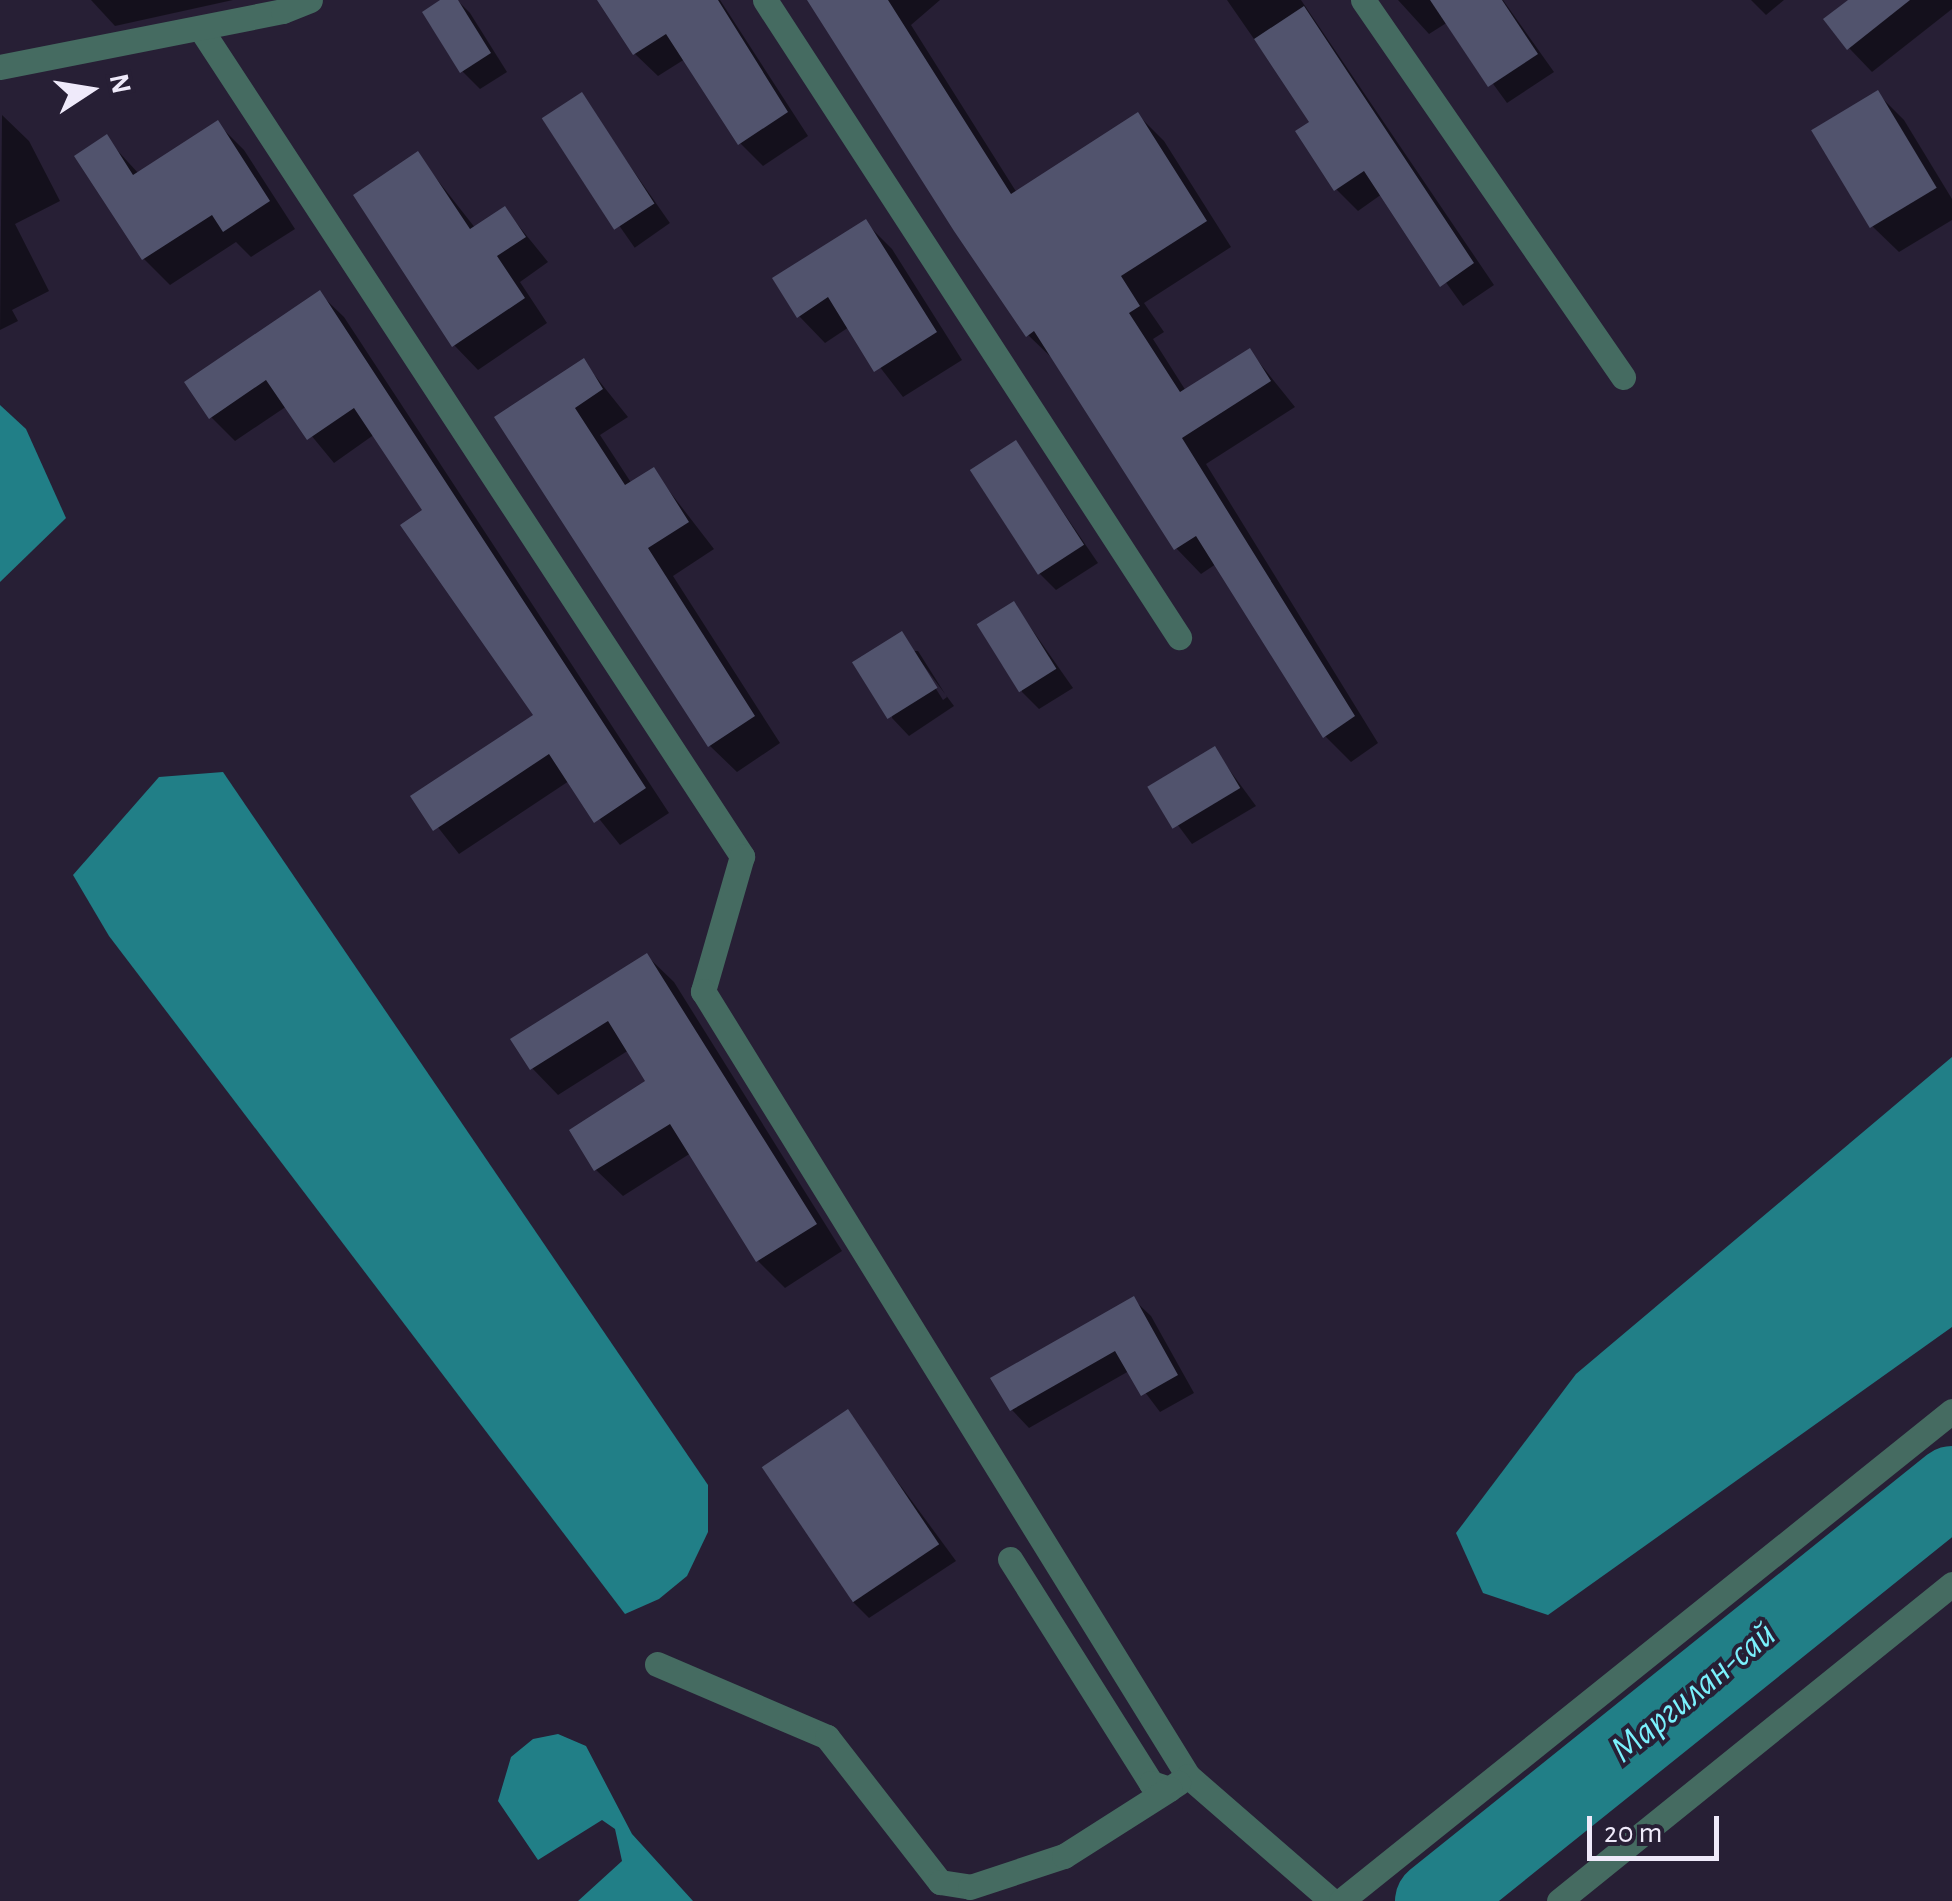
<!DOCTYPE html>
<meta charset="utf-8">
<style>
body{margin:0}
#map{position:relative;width:1952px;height:1901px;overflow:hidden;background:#271f35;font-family:"Alegreya Sans",sans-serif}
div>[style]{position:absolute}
.water>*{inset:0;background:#217f87}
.shadow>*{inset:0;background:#0007;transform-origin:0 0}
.river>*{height:80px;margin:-40px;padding:0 40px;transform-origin:40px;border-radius:40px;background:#217f87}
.building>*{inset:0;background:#51536d;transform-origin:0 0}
.minor>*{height:25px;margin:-12.5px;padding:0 12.5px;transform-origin:12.5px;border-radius:12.5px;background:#456b61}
span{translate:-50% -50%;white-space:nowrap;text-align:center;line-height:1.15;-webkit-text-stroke:8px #271f35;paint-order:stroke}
.water-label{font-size:38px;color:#7af0fc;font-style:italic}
.north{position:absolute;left:40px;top:40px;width:100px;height:100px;-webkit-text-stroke:8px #271f35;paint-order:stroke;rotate:78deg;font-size:28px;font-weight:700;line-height:40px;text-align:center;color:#efeafa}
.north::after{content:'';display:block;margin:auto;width:35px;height:45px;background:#efeafa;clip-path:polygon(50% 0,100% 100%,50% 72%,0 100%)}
.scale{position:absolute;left:1587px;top:1816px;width:132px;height:45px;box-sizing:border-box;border:5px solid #efeafa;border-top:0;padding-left:12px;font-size:30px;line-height:35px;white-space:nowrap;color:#efeafa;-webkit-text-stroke:8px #271f35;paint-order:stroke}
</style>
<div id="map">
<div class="water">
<i style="clip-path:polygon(0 405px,26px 429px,66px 518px,0 582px)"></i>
<i style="clip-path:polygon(223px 772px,708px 1485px,708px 1532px,687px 1576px,659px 1599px,625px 1614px,109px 936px,73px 875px,159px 777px)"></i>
<i style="clip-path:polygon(1952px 1057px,1952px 1327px,1548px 1615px,1483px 1593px,1456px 1533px,1576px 1374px)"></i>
<i style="clip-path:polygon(558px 1734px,586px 1746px,632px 1834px,693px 1901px,578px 1901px,622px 1861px,615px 1829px,602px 1820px,538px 1860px,498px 1801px,511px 1757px,533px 1739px)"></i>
</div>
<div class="shadow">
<i style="clip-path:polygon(91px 0,233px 0,115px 26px)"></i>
<i style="clip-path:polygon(445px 0,457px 0,470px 13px,507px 72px,480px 89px,462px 71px)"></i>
<i style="clip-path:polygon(618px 0,720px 0,808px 136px,763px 166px,740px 143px,685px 59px,658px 76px,635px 54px)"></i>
<i style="clip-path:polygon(823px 0,940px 0,911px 25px,1017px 193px,1138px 115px,1164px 141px,1231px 247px,1144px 303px,1164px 332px,1153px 339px,1186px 391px,1250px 351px,1295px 407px,1206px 464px,1378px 743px,1351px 762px,1325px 736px,1216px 564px,1201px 574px,1176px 548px,1054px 360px,1028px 335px)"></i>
<i style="clip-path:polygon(1227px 0,1301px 0,1494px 285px,1463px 306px,1382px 194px,1358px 211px,1336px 189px,1312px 123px)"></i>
<i style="clip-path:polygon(1398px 0,1503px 0,1554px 72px,1507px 103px,1448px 22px,1429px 34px)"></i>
<i style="clip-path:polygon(1751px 0,1784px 0,1766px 15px)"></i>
<i style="clip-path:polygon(1852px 0,1952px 0,1952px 9px,1872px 72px,1849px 48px)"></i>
<i style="clip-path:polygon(1877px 93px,1904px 120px,1952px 199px,1952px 220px,1899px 252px,1872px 226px)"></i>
<i style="left:581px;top:96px;width:155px;height:43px;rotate:55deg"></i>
<i style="clip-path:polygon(2px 115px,29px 141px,60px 201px,15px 224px,49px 291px,12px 310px,18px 321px,0 330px)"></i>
<i style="clip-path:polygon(217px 123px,244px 150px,295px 229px,251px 257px,236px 242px,170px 285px,144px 259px,106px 138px,139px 174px)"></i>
<i style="clip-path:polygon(417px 154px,476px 229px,505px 209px,548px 262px,520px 282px,547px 323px,478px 370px,454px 345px)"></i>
<i style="clip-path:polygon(865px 222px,892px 249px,962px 360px,903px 397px,849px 327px,825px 343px,799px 316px)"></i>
<i style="clip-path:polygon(319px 293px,344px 317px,669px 813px,620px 845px,569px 781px,459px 854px,414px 797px,536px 716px,425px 510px,375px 434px,334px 463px,287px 406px,235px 441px,211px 417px)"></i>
<i style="clip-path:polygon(584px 362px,628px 417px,600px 435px,632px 484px,653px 470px,714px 549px,673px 576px,780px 743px,737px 772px,710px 746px,497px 417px)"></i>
<i style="clip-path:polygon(1016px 443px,1098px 563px,1056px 590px,1038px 572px)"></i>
<i style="clip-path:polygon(1014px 604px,1073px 688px,1039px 709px,1022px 692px)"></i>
<i style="clip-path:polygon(evenodd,901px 635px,954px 706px,909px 736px,892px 718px,901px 635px,912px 651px,918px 651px,947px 697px,943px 700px,912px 651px)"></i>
<i style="clip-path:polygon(1214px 749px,1256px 806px,1192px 844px,1150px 788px)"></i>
<i style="clip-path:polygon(647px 956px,674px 982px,842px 1251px,785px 1288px,758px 1261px,691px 1153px,623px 1196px,596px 1170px,572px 1131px,649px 1082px,629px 1050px,558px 1095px,532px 1068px)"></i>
<i style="clip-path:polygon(1133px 1299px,1151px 1316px,1194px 1393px,1160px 1412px,1129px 1371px,1029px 1428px,1012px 1410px)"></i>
<i style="clip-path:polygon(847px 1413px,956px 1561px,869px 1618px,851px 1600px)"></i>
</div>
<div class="river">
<i style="left:1435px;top:1901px;width:663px;rotate:-38.75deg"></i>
</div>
<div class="building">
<i style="clip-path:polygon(440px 0,458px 0,491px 53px,460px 73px,422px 12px)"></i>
<i style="clip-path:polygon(597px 0,718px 0,788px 112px,738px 145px,666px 34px,633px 55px)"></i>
<i style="clip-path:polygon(807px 0,888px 0,1011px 194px,1138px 112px,1207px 221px,1121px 276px,1140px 306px,1129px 313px,1180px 392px,1250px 348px,1271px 381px,1182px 438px,1355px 716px,1323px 738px,1196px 536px,1174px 550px,1034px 331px,1026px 337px,954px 231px)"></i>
<i style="clip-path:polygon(1430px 0,1502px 0,1538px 54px,1488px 87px)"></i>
<i style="clip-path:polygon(1848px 0,1910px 0,1847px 50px,1823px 19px)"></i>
<i style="clip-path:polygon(1304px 6px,1474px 263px,1440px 287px,1364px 171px,1334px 191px,1295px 131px,1309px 122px,1254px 39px)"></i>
<i style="left:1878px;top:90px;width:114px;height:78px;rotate:59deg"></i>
<i style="left:582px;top:92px;width:133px;height:48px;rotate:57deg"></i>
<i style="clip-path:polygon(218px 120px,270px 201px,223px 232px,212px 215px,142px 260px,74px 156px,107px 134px,133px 175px)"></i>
<i style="clip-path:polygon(418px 151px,470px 229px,505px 206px,526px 237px,497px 256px,525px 298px,452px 347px,353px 195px)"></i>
<i style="clip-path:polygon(866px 219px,937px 332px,874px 372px,828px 297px,797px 318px,772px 278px)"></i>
<i style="clip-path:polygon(320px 290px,646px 788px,594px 823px,549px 754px,433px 831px,410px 796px,533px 715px,400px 525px,422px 510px,354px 408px,307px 440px,266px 380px,209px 419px,184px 382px)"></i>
<i style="clip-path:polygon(584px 358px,603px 389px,575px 408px,625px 485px,654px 467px,689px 522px,648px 548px,755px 716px,708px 747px,494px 417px)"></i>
<i style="left:1016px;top:440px;width:125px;height:55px;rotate:57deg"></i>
<i style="left:1014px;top:601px;width:80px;height:44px;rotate:58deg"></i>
<i style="left:902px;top:631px;width:67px;height:59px;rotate:58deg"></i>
<i style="left:1215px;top:746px;width:49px;height:79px;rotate:59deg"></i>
<i style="clip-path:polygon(647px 953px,817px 1224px,756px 1262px,670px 1124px,594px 1171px,569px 1130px,645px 1081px,608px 1021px,530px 1070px,510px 1039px)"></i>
<i style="clip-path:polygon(1134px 1296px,1178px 1375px,1141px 1396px,1115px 1351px,1010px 1411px,990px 1378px)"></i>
<i style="left:848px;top:1409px;width:163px;height:104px;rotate:56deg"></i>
</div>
<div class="minor">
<i style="left:765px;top:0;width:760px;rotate:56.98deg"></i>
<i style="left:1363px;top:0;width:458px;rotate:55.4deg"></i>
<i style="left:200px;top:28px;width:990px;rotate:56.79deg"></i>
<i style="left:742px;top:856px;width:141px;rotate:106.1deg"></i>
<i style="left:703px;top:991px;width:923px;rotate:58.29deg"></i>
<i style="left:1188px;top:1776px;width:191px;rotate:41deg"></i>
<i style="left:0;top:67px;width:288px;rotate:-11.2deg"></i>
<i style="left:283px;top:11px;width:29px;rotate:-22deg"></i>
<i style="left:1010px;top:1559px;width:265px;rotate:57.8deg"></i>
<i style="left:1151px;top:1783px;width:19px;rotate:18deg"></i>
<i style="left:1169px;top:1789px;width:11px;rotate:-34deg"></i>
<i style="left:657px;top:1664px;width:185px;rotate:23.2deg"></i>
<i style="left:827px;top:1737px;width:184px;rotate:52.1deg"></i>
<i style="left:940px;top:1882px;width:30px;rotate:9deg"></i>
<i style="left:970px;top:1887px;width:99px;rotate:-18.3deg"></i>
<i style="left:1064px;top:1856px;width:125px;rotate:-32.5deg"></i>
<i style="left:1341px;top:1901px;width:783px;rotate:-38.73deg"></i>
<i style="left:1559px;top:1901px;width:505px;rotate:-38.89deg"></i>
</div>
<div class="water-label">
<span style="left:1694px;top:1693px;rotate:-39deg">Маргилан-сай</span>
</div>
<div class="north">N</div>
<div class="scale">20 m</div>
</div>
